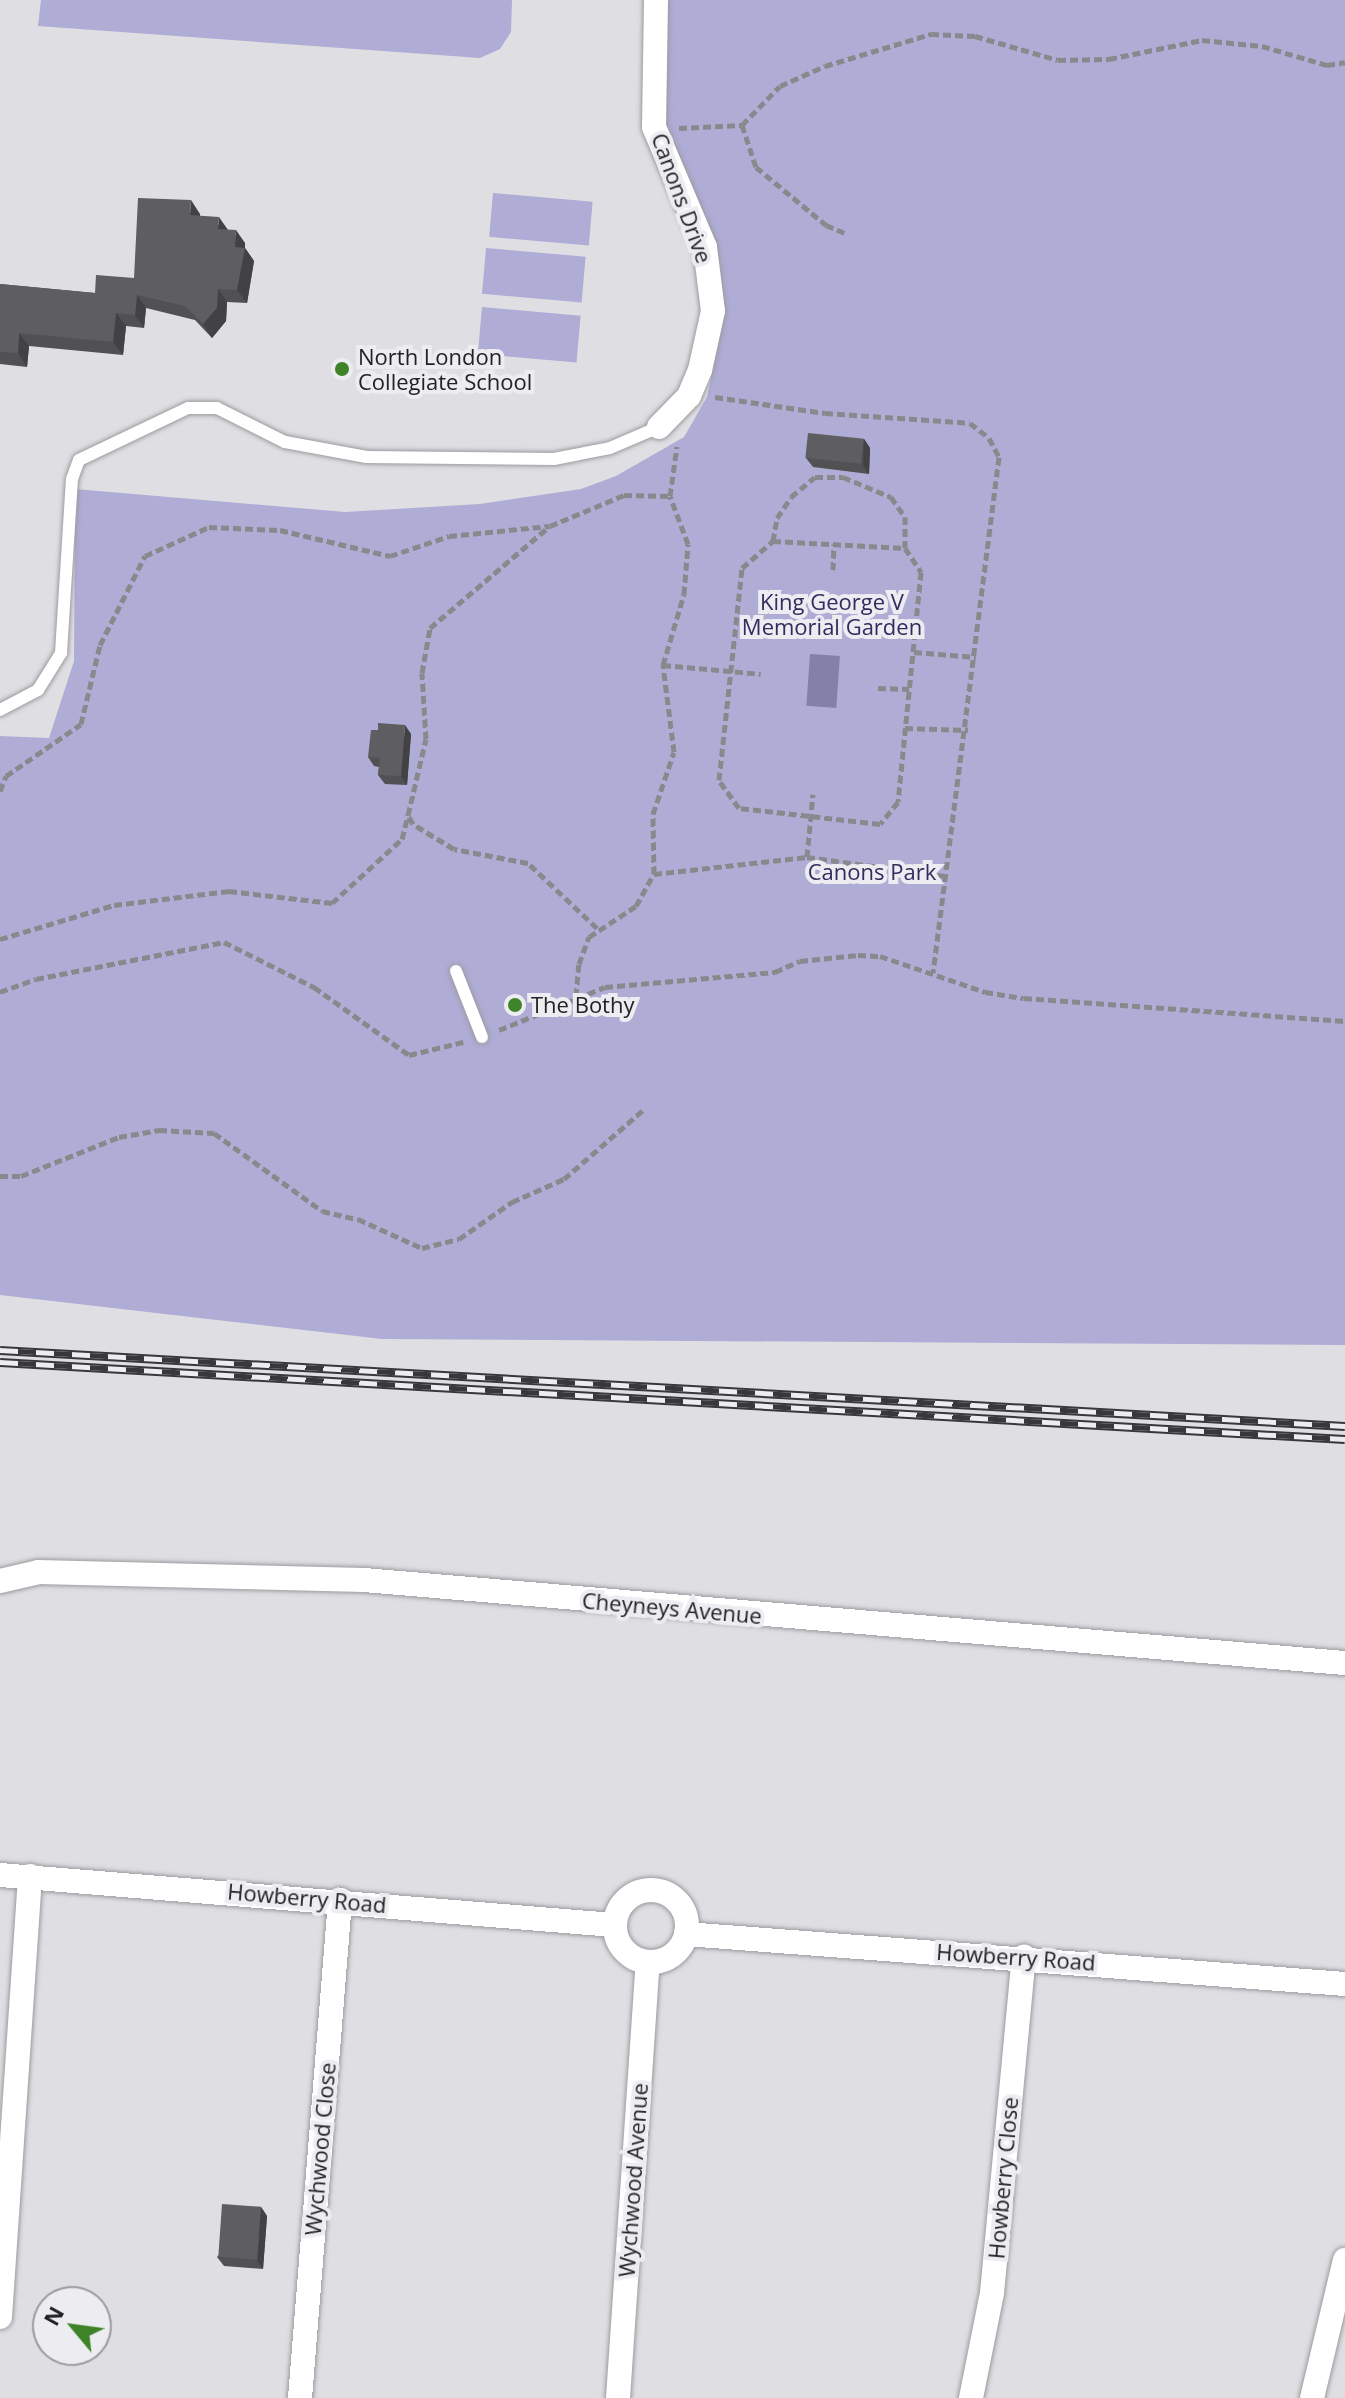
<!DOCTYPE html>
<style>
body{margin:0}
#map{position:relative;width:1345px;height:2398px;overflow:hidden;background:#dfdfe3;font-family:"Open Sans",sans-serif}
div>[style]{position:absolute}
.green>*{inset:0;background:#afacd5;transform-origin:0 0}
.water>*{inset:0;background:#8480a8;transform-origin:0 0}
.path>*{height:5px;margin-top:-2.5px;transform-origin:0;background:repeating-linear-gradient(90deg,#89898d 0 8px,transparent 0 12px)}
.roads{filter:drop-shadow(0 0 2px #9c9ba0) drop-shadow(0 0 2px #9c9ba0)}
.lane>*{height:12px;margin:-6px;padding:0 6px;transform-origin:6px;border-radius:6px;background:#fff}
.street>*{height:24px;margin:-12px;padding:0 12px;transform-origin:12px;border-radius:12px;background:#fff}
.street>.ring{margin:-12px;padding:0;box-sizing:content-box;background:none;border:24px solid #fff;border-radius:50%}
.rail>*{height:9px;margin-top:-4.5px;transform-origin:0;background:repeating-linear-gradient(90deg,#ececf1 0 18px,#38383a 0 36px);box-sizing:border-box;border-block:2px solid #38383a}
.wall>*{inset:0;background:#515053}
.shaded-wall>*{inset:0;background:#424144}
.building>*{inset:0;background:#5e5d61;transform-origin:0 0}
.dots>*{width:22px;height:22px;translate:-50% -50%;box-sizing:border-box;border:4px solid #ececf1;border-radius:50%}
span{translate:-50% -50%;white-space:nowrap;text-align:center;line-height:1.15;-webkit-text-stroke:8px #ececf1;paint-order:stroke}
.street-label{font-size:22px;color:#232325}
.poi-label{font-size:22px;color:#232325}
.left{translate:0 -50%;text-align:left}
.park-label{font-size:22px;color:#342b5f}
.north{position:absolute;left:32px;top:2286px;width:80px;height:80px;box-sizing:border-box;background:#ececf1;border:2px solid #9c9c9f;border-radius:50%;rotate:299deg;font-size:22px;font-weight:700;line-height:32px;text-align:center;color:#232325}
.north::after{content:'';display:block;margin:auto;width:28px;height:36px;background:#3e8327;clip-path:polygon(50% 0,100% 100%,50% 72%,0 100%)}
</style>
<div id="map">
<div class="green">
<i style="clip-path:polygon(41px 0,512px 0,511px 32px,500px 49px,480px 58px,38px 26px)"></i>
<i style="clip-path:polygon(666px 0,1345px 0,1345px 1345px,382px 1339px,0 1295px,0 736px,49px 738px,74px 661px,75px 489px,345px 512px,480px 504px,581px 489px,616px 476px,684px 437px,707px 397px,719px 338px,721px 275px,663px 119px)"></i>
<i style="left:493px;top:193px;width:100px;height:44px;rotate:5deg"></i>
<i style="left:486px;top:248px;width:100px;height:46px;rotate:5deg"></i>
<i style="left:482px;top:307px;width:99px;height:47px;rotate:5deg"></i>
</div>
<div class="water">
<i style="left:810px;top:654px;width:30px;height:52px;rotate:4deg"></i>
</div>
<div class="path">
<i style="left:742px;top:125px;width:44px;rotate:71.6deg"></i>
<i style="left:756px;top:167px;width:91px;rotate:39.6deg"></i>
<i style="left:826px;top:225px;width:23px;rotate:23deg"></i>
<i style="left:679px;top:128px;width:63px;rotate:-2.7deg"></i>
<i style="left:742px;top:125px;width:54px;rotate:-45.7deg"></i>
<i style="left:780px;top:86px;width:49px;rotate:-24deg"></i>
<i style="left:825px;top:66px;width:111px;rotate:-16.8deg"></i>
<i style="left:931px;top:34px;width:44px;rotate:2.6deg"></i>
<i style="left:975px;top:36px;width:86px;rotate:16.1deg"></i>
<i style="left:1058px;top:60px;width:51px;rotate:-1.1deg"></i>
<i style="left:1109px;top:59px;width:95px;rotate:-11.5deg"></i>
<i style="left:1202px;top:40px;width:60px;rotate:5.7deg"></i>
<i style="left:1262px;top:46px;width:68px;rotate:16.3deg"></i>
<i style="left:1327px;top:65px;width:18px;rotate:-9deg"></i>
<i style="left:715px;top:397px;width:111px;rotate:8.3deg"></i>
<i style="left:825px;top:413px;width:145px;rotate:3.9deg"></i>
<i style="left:970px;top:423px;width:24px;rotate:38deg"></i>
<i style="left:989px;top:438px;width:21px;rotate:62deg"></i>
<i style="left:999px;top:457px;width:520px;rotate:97.29deg"></i>
<i style="left:773px;top:541px;width:132px;rotate:3deg"></i>
<i style="left:905px;top:548px;width:29px;rotate:56deg"></i>
<i style="left:921px;top:572px;width:231px;rotate:95.7deg"></i>
<i style="left:898px;top:802px;width:28px;rotate:129deg"></i>
<i style="left:880px;top:824px;width:142px;rotate:-173.5deg"></i>
<i style="left:739px;top:808px;width:34px;rotate:-126deg"></i>
<i style="left:719px;top:780px;width:213px;rotate:-83.8deg"></i>
<i style="left:742px;top:568px;width:41px;rotate:-41.1deg"></i>
<i style="left:773px;top:541px;width:23px;rotate:-80deg"></i>
<i style="left:777px;top:518px;width:25px;rotate:-56deg"></i>
<i style="left:791px;top:497px;width:31px;rotate:-40deg"></i>
<i style="left:815px;top:477px;width:28px"></i>
<i style="left:843px;top:477px;width:52px;rotate:22.6deg"></i>
<i style="left:891px;top:497px;width:24px;rotate:55deg"></i>
<i style="left:905px;top:517px;width:31px;rotate:90deg"></i>
<i style="left:833px;top:570px;width:26px;rotate:-88deg"></i>
<i style="left:914px;top:652px;width:62px;rotate:4.6deg"></i>
<i style="left:663px;top:665px;width:98px;rotate:5.2deg"></i>
<i style="left:878px;top:688px;width:31px;rotate:2deg"></i>
<i style="left:905px;top:728px;width:63px;rotate:1.8deg"></i>
<i style="left:0;top:791px;width:16px;rotate:-68deg"></i>
<i style="left:6px;top:776px;width:91px;rotate:-34.7deg"></i>
<i style="left:81px;top:724px;width:81px;rotate:-76.5deg"></i>
<i style="left:100px;top:645px;width:100px;rotate:-63.2deg"></i>
<i style="left:145px;top:556px;width:70px;rotate:-24.4deg"></i>
<i style="left:209px;top:527px;width:71px;rotate:2.4deg"></i>
<i style="left:280px;top:530px;width:113px;rotate:13.3deg"></i>
<i style="left:390px;top:556px;width:62px;rotate:-18.7deg"></i>
<i style="left:449px;top:536px;width:101px;rotate:-5.7deg"></i>
<i style="left:807px;top:857px;width:63px;rotate:-84.6deg"></i>
<i style="left:654px;top:874px;width:154px;rotate:-6.3deg"></i>
<i style="left:807px;top:857px;width:139px;rotate:7.8deg"></i>
<i style="left:597px;top:928px;width:95px;rotate:-136.7deg"></i>
<i style="left:528px;top:863px;width:75px;rotate:-169.3deg"></i>
<i style="left:454px;top:849px;width:48px;rotate:-148.6deg"></i>
<i style="left:413px;top:824px;width:10px;rotate:-119deg"></i>
<i style="left:408px;top:815px;width:78px;rotate:-76.7deg"></i>
<i style="left:426px;top:739px;width:66px;rotate:-93.5deg"></i>
<i style="left:422px;top:673px;width:46px;rotate:-79.9deg"></i>
<i style="left:430px;top:628px;width:157px;rotate:-40.4deg"></i>
<i style="left:550px;top:526px;width:80px;rotate:-22.7deg"></i>
<i style="left:624px;top:495px;width:46px;rotate:1.2deg"></i>
<i style="left:0;top:939px;width:119px;rotate:-16.6deg"></i>
<i style="left:114px;top:905px;width:116px;rotate:-6.9deg"></i>
<i style="left:229px;top:891px;width:104px;rotate:6.6deg"></i>
<i style="left:332px;top:903px;width:95px;rotate:-42.4deg"></i>
<i style="left:402px;top:839px;width:25px;rotate:-76deg"></i>
<i style="left:0;top:992px;width:38px;rotate:-20deg"></i>
<i style="left:36px;top:979px;width:192px;rotate:-11.1deg"></i>
<i style="left:224px;top:942px;width:101px;rotate:26.6deg"></i>
<i style="left:314px;top:987px;width:117px;rotate:35.6deg"></i>
<i style="left:409px;top:1055px;width:56px;rotate:-13.5deg"></i>
<i style="left:576px;top:996px;width:32px;rotate:-85deg"></i>
<i style="left:579px;top:964px;width:29px;rotate:-70deg"></i>
<i style="left:589px;top:937px;width:56px;rotate:-33.4deg"></i>
<i style="left:636px;top:906px;width:37px;rotate:-61deg"></i>
<i style="left:654px;top:874px;width:60px;rotate:-91deg"></i>
<i style="left:653px;top:814px;width:65px;rotate:-71.3deg"></i>
<i style="left:674px;top:752px;width:88px;rotate:-97.2deg"></i>
<i style="left:663px;top:665px;width:74px;rotate:-73.5deg"></i>
<i style="left:684px;top:594px;width:50px;rotate:-85.4deg"></i>
<i style="left:688px;top:544px;width:51px;rotate:-110.6deg"></i>
<i style="left:670px;top:496px;width:50px;rotate:-82deg"></i>
<i style="left:499px;top:1030px;width:114px;rotate:-22.1deg"></i>
<i style="left:605px;top:987px;width:171px;rotate:-5deg"></i>
<i style="left:775px;top:972px;width:27px;rotate:-24deg"></i>
<i style="left:800px;top:961px;width:58px;rotate:-5.9deg"></i>
<i style="left:858px;top:955px;width:22px;rotate:3deg"></i>
<i style="left:880px;top:956px;width:111px;rotate:18.9deg"></i>
<i style="left:985px;top:992px;width:39px;rotate:9deg"></i>
<i style="left:1024px;top:998px;width:322px;rotate:4.1deg"></i>
<i style="left:0;top:1176px;width:21px"></i>
<i style="left:21px;top:1176px;width:105px;rotate:-21.7deg"></i>
<i style="left:119px;top:1137px;width:41px;rotate:-9.9deg"></i>
<i style="left:159px;top:1130px;width:55px;rotate:3.1deg"></i>
<i style="left:214px;top:1133px;width:133px;rotate:35.8deg"></i>
<i style="left:322px;top:1211px;width:37px;rotate:13deg"></i>
<i style="left:358px;top:1219px;width:70px;rotate:24.4deg"></i>
<i style="left:422px;top:1248px;width:38px;rotate:-14deg"></i>
<i style="left:459px;top:1239px;width:65px;rotate:-34.9deg"></i>
<i style="left:512px;top:1202px;width:57px;rotate:-23.9deg"></i>
<i style="left:564px;top:1179px;width:105px;rotate:-41.1deg"></i>
</div>
<div class="roads">
<div class="lane">
<i style="left:0;top:710px;width:43px;rotate:-27.8deg"></i>
<i style="left:38px;top:690px;width:44px;rotate:-58.1deg"></i>
<i style="left:61px;top:653px;width:174px;rotate:-86.4deg"></i>
<i style="left:72px;top:479px;width:20px;rotate:-70deg"></i>
<i style="left:79px;top:460px;width:121px;rotate:-25.5deg"></i>
<i style="left:188px;top:408px;width:29px"></i>
<i style="left:217px;top:408px;width:76px;rotate:26.6deg"></i>
<i style="left:285px;top:442px;width:83px;rotate:10.4deg"></i>
<i style="left:367px;top:457px;width:187px;rotate:0.6deg"></i>
<i style="left:554px;top:459px;width:57px;rotate:-11.1deg"></i>
<i style="left:610px;top:448px;width:53px;rotate:-23.2deg"></i>
<i style="left:456px;top:971px;width:71px;rotate:68.5deg"></i>
</div>
<div class="street">
<i style="left:656px;top:0;width:127px;rotate:90.9deg"></i>
<i style="left:654px;top:127px;width:130px;rotate:67deg"></i>
<i style="left:705px;top:247px;width:64px;rotate:82.9deg"></i>
<i style="left:713px;top:311px;width:60px;rotate:102.4deg"></i>
<i style="left:700px;top:370px;width:28px;rotate:113deg"></i>
<i style="left:689px;top:396px;width:43px;rotate:134.1deg"></i>
<i style="left:0;top:1581px;width:39px;rotate:-13deg"></i>
<i style="left:38px;top:1572px;width:326px;rotate:1.4deg"></i>
<i style="left:364px;top:1580px;width:985px;rotate:4.84deg"></i>
<i style="left:0;top:1875px;width:616px;rotate:4.66deg"></i>
<i class="ring" style="left:615px;top:1890px;width:48px;height:48px"></i>
<i style="left:686px;top:1934px;width:661px;rotate:4.34deg"></i>
<i style="left:0;top:2317px;width:442px;rotate:-86.1deg"></i>
<i style="left:300px;top:2398px;width:500px;rotate:-85.4deg"></i>
<i style="left:618px;top:2398px;width:436px;rotate:-86.1deg"></i>
<i style="left:971px;top:2398px;width:107px;rotate:-78.7deg"></i>
<i style="left:992px;top:2293px;width:338px;rotate:-84.6deg"></i>
<i style="left:1312px;top:2398px;width:142px;rotate:-76.6deg"></i>
</div>
</div>
<div class="rail">
<i style="left:0;top:1350px;width:1347px;rotate:3.23deg"></i>
<i style="left:0;top:1362px;width:1347px;rotate:3.28deg"></i>
</div>
<div class="wall">
<i style="clip-path:polygon(200px 214px,200px 216px,227px 229px,245px 243px,245px 248px,254px 261px,247px 303px,227px 302px,226px 321px,212px 338px,195px 320px,146px 308px,144px 328px,126px 326px,123px 355px,29px 346px,27px 367px,0 364px,0 284px,95px 293px,134px 278px)"></i>
<i style="clip-path:polygon(864px 439px,870px 448px,869px 474px,813px 467px,806px 458px)"></i>
<i style="clip-path:polygon(411px 734px,407px 785px,385px 784px,378px 775px,379px 767px,374px 766px,368px 757px)"></i>
<i style="clip-path:polygon(261px 2207px,267px 2216px,263px 2269px,224px 2266px,217px 2257px)"></i>
</div>
<div class="shaded-wall">
<i style="clip-path:polygon(191px 200px,200px 214px,200px 229px,190px 215px)"></i>
<i style="clip-path:polygon(219px 217px,228px 230px,218px 229px)"></i>
<i style="clip-path:polygon(236px 230px,245px 243px,245px 248px,254px 261px,247px 303px,237px 290px,235px 247px)"></i>
<i style="clip-path:polygon(218px 289px,227px 302px,226px 321px,212px 338px,203px 324px)"></i>
<i style="clip-path:polygon(137px 295px,146px 308px,144px 328px,135px 315px)"></i>
<i style="clip-path:polygon(116px 313px,126px 326px,123px 355px,113px 342px)"></i>
<i style="clip-path:polygon(19px 333px,29px 346px,27px 367px,18px 353px)"></i>
<i style="clip-path:polygon(864px 439px,870px 448px,869px 474px,863px 465px)"></i>
<i style="clip-path:polygon(405px 725px,411px 734px,407px 785px,401px 776px)"></i>
<i style="clip-path:polygon(261px 2207px,267px 2216px,263px 2269px,257px 2260px)"></i>
</div>
<div class="building">
<i style="clip-path:polygon(138px 198px,191px 200px,190px 215px,219px 217px,218px 229px,236px 230px,235px 247px,245px 248px,237px 290px,218px 289px,217px 308px,203px 324px,185px 306px,137px 295px,135px 315px,116px 313px,113px 342px,19px 333px,18px 353px,0 352px,0 284px,95px 293px,96px 275px,134px 278px)"></i>
<i style="left:808px;top:433px;width:56px;height:25px;rotate:6deg"></i>
<i style="clip-path:polygon(378px 723px,405px 725px,401px 776px,378px 775px,380px 758px,368px 757px,371px 730px,378px 730px)"></i>
<i style="left:222px;top:2204px;width:39px;height:53px;rotate:4deg"></i>
</div>
<div class="dots">
<i style="left:342px;top:369px;background:#3e8327"></i>
<i style="left:515px;top:1005px;background:#3e8327"></i>
</div>
<div class="street-label">
<span style="left:682px;top:198px;rotate:70deg">Canons Drive</span>
<span style="left:672px;top:1608px;rotate:5deg">Cheyneys Avenue</span>
<span style="left:307px;top:1898px;rotate:5deg">Howberry Road</span>
<span style="left:1016px;top:1957px;rotate:4deg">Howberry Road</span>
<span style="left:320px;top:2149px;rotate:-85deg">Wychwood Close</span>
<span style="left:1003px;top:2178px;rotate:-85deg">Howberry Close</span>
<span style="left:633px;top:2180px;rotate:-86deg">Wychwood Avenue</span>
</div>
<div class="poi-label">
<span class="left" style="left:358px;top:369px">North London<br>Collegiate School</span>
<span class="left" style="left:531px;top:1005px">The Bothy</span>
</div>
<div class="park-label">
<span style="left:832px;top:614px">King George V<br>Memorial Garden</span>
<span style="left:872px;top:872px">Canons Park</span>
</div>
<div class="north">N</div>
</div>
